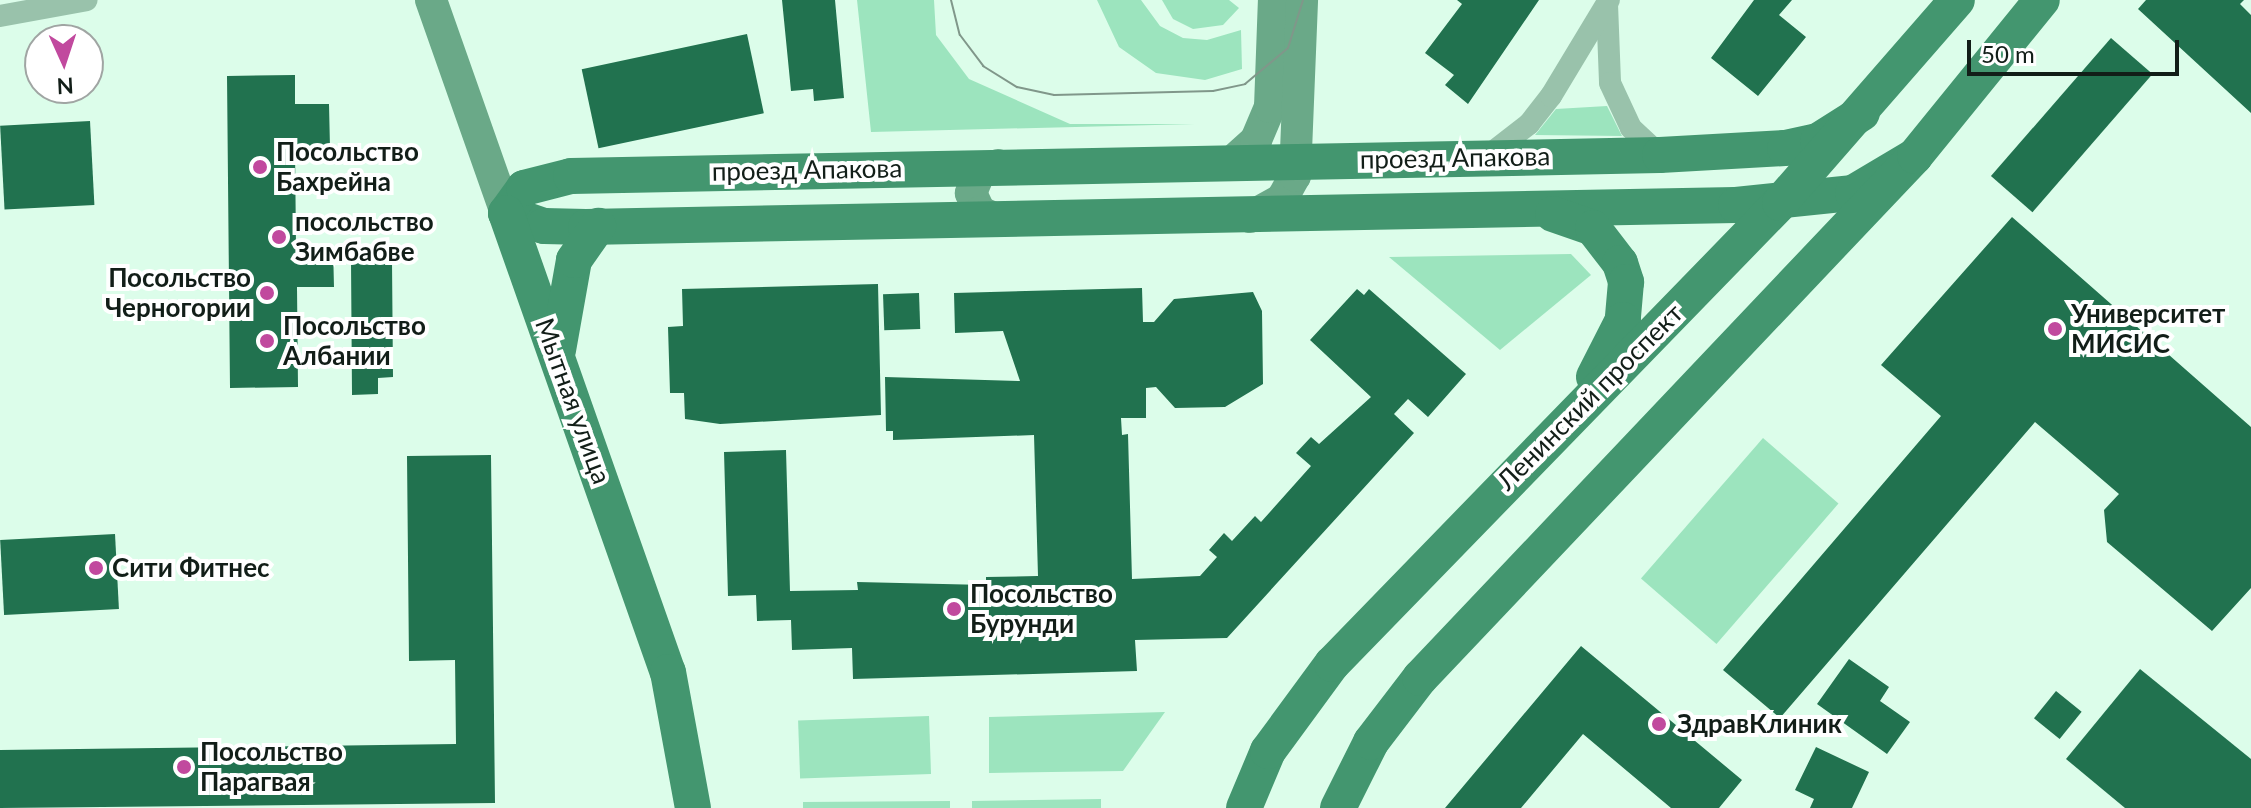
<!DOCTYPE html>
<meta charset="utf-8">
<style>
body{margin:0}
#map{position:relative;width:2251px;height:808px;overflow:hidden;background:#dcfdea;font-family:Lato,sans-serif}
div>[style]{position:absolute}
.green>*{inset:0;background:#9ce4be;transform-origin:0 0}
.building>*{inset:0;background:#21724f;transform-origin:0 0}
.street>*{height:22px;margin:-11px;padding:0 11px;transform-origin:11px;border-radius:11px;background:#99c2ab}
.secondary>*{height:32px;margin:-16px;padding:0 16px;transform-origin:16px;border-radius:16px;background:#6aa988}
.primary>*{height:36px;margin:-18px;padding:0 18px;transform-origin:18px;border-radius:18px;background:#43966f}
.tram>*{height:2px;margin:-1px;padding:0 1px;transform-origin:1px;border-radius:1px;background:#80978a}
.dots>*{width:22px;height:22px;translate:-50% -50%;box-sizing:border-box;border:4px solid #fff;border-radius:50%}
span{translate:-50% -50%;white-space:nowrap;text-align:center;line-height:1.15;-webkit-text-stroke:8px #fff;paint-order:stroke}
.poi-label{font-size:26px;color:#121e18;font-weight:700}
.left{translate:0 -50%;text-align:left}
.right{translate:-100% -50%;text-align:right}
.street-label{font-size:26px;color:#121e18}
.north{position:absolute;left:24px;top:24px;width:80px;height:80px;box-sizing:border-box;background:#fff;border:2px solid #a0a5a3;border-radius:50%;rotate:177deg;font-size:22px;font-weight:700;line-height:32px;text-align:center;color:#121e18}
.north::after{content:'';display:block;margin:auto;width:28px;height:36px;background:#c1499e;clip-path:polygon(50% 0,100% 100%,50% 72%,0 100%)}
.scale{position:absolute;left:1967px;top:40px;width:212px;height:36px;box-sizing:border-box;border:4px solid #121e18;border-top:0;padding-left:10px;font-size:24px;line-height:28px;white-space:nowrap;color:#121e18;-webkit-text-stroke:6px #fff;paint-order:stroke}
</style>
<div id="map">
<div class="green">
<i style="clip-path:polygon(857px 0,934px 0,936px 35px,969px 79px,1070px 124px,1195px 124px,871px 132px)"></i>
<i style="clip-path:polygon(1097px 0,1141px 0,1160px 26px,1183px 38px,1207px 40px,1241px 30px,1242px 69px,1205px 80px,1156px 73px,1119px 47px)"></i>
<i style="clip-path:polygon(1162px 0,1229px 0,1239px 8px,1223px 25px,1193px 29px,1173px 19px)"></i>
<i style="clip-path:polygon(1607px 106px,1622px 136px,1535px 135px,1556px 109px)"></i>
<i style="clip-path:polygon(1571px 254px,1591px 275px,1500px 350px,1389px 257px)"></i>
<i style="left:1763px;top:438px;width:100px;height:186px;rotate:41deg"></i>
<i style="clip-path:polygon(1165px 712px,1123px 771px,989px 773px,989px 717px)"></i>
<i style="left:929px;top:716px;width:58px;height:131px;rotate:88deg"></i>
<i style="clip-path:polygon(1101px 799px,1101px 808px,972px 808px,972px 801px)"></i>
<i style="clip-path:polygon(950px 801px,950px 808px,803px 808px,803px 802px)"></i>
</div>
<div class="building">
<i style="clip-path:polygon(782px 0,835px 0,844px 98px,814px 101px,813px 89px,791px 91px)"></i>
<i style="clip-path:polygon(1457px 0,1539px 0,1468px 104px,1445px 85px,1454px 75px,1425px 53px,1462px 4px)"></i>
<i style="clip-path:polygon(1754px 0,1792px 0,1779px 15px,1806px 37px,1758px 96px,1711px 58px)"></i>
<i style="clip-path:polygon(2146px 0,2244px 0,2240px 4px,2251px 15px,2251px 113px,2138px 9px)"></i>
<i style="left:747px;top:34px;width:81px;height:169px;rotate:78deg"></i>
<i style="left:2111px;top:38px;width:55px;height:183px;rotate:41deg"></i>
<i style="clip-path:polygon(295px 75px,295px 104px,329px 104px,330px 148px,295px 148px,296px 246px,333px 246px,334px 287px,297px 287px,298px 387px,230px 388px,227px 76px)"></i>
<i style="left:90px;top:121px;width:84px;height:90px;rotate:87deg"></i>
<i style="clip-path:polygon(2012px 217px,2251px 427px,2251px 588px,2212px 631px,2107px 542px,2104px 510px,2119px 494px,2035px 422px,1780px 718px,1723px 670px,1941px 416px,1881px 365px)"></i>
<i style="clip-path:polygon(351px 261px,392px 261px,393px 377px,378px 378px,378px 394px,352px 395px)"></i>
<i style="clip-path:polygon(878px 284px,881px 415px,720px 424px,685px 419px,684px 393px,670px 393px,668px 327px,683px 326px,682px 289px)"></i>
<i style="clip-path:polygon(1142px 288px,1143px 322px,1154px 322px,1174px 299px,1253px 292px,1262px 311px,1263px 384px,1225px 407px,1175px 408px,1156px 387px,1146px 388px,1146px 418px,1121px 418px,1122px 435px,1128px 434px,1132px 579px,1200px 576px,1217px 557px,1209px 550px,1224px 533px,1232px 541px,1255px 516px,1261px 522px,1311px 466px,1296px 453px,1311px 437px,1319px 444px,1371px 397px,1310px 340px,1357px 289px,1364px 295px,1369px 289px,1466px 374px,1428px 417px,1408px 399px,1394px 414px,1414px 433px,1227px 638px,1135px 640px,1137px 671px,853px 679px,852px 648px,792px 650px,791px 620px,757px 621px,756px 595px,728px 596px,724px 452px,786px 450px,790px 591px,858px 590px,857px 582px,986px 585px,986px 577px,1038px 576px,1034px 435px,893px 440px,893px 431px,886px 431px,885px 377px,1020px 381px,1003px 331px,955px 333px,954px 293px)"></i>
<i style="left:919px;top:293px;width:36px;height:36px;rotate:88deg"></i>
<i style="clip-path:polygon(491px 455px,495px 803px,0 808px,0 750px,456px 744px,455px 660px,409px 661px,407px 456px)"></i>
<i style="left:115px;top:534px;width:75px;height:115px;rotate:87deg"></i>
<i style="clip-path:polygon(1581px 646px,1742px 780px,1719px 808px,1671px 808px,1583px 734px,1521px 808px,1445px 808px)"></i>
<i style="clip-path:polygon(1849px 659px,1889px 687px,1880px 701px,1910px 722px,1887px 754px,1817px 704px)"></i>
<i style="clip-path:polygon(2140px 669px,2251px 759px,2251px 808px,2125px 808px,2066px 759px)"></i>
<i style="left:2056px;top:691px;width:33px;height:35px;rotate:39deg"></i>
<i style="clip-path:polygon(1816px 747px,1869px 772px,1852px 808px,1810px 808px,1814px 799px,1795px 790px)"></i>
</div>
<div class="street">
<i style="left:1607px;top:4px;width:79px;rotate:87.8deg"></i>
<i style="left:1610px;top:83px;width:50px;rotate:65deg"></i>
<i style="left:1631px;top:128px;width:40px;rotate:43deg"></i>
<i style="left:0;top:16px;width:88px;rotate:-10.4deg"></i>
<i style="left:1489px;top:155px;width:51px;rotate:-37.8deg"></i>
<i style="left:1529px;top:124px;width:36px;rotate:-52deg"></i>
<i style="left:1551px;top:96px;width:112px;rotate:-58.9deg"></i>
</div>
<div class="secondary">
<i style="left:431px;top:0;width:226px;rotate:70.6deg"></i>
<i style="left:1233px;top:161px;width:31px;rotate:-42deg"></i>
<i style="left:1256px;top:140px;width:36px;rotate:-67deg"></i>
<i style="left:1270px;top:107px;width:107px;rotate:-87.9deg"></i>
<i style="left:998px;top:165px;width:21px;rotate:155deg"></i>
<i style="left:979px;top:174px;width:21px;rotate:113deg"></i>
<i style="left:971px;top:193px;width:21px;rotate:65deg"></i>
<i style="left:980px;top:212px;width:21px;rotate:23deg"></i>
<i style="left:1250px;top:217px;width:37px;rotate:-29deg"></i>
<i style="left:1282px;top:199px;width:26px;rotate:-61deg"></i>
<i style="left:1295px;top:176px;width:176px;rotate:-87.7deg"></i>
</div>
<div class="primary">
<i style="left:506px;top:213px;width:40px;rotate:18.9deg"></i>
<i style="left:544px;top:226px;width:42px;rotate:1.4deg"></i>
<i style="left:586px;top:227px;width:1150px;rotate:-1.1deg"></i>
<i style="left:1736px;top:205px;width:118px;rotate:-5.9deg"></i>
<i style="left:1853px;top:193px;width:72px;rotate:-30.8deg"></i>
<i style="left:506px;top:213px;width:31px;rotate:-54deg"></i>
<i style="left:524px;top:188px;width:49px;rotate:-14.3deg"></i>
<i style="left:571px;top:176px;width:1089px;rotate:-1.1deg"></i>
<i style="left:1660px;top:155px;width:125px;rotate:-3.2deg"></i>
<i style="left:1785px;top:148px;width:34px;rotate:-12deg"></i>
<i style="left:1818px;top:141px;width:52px;rotate:-32.5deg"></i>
<i style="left:506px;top:213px;width:487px;rotate:70.6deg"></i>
<i style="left:668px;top:672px;width:138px;rotate:79.6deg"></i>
<i style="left:1553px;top:214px;width:42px;rotate:19.3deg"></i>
<i style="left:1593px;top:228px;width:44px;rotate:52.4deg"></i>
<i style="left:1620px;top:263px;width:20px;rotate:72deg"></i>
<i style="left:1626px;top:282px;width:38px;rotate:95deg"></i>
<i style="left:1623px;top:320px;width:64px;rotate:117deg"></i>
<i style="left:558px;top:350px;width:91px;rotate:-79.9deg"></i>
<i style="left:574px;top:260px;width:42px;rotate:-54.8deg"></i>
<i style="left:1244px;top:808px;width:62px;rotate:-67.2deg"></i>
<i style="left:1268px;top:751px;width:108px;rotate:-53.7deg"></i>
<i style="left:1332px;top:664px;width:643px;rotate:-45.82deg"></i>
<i style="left:1780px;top:203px;width:269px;rotate:-48.9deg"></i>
<i style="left:1338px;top:808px;width:74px;rotate:-63.4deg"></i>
<i style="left:1371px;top:742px;width:81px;rotate:-52.6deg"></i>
<i style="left:1420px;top:678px;width:719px;rotate:-46.52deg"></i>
<i style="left:1915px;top:156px;width:201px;rotate:-50.9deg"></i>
</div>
<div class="tram">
<i style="left:951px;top:0;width:36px;rotate:76deg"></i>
<i style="left:960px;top:35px;width:39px;rotate:53deg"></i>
<i style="left:983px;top:66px;width:40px;rotate:32deg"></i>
<i style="left:1017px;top:87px;width:38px;rotate:12deg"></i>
<i style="left:1054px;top:95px;width:159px;rotate:-1.4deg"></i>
<i style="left:1213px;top:91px;width:33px;rotate:-12deg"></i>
<i style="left:1245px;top:84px;width:56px;rotate:-39.9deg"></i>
<i style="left:1288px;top:48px;width:50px;rotate:-72.6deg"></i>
</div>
<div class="dots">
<i style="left:260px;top:167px;background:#c1499e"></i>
<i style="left:279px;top:237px;background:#c1499e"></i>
<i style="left:267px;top:293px;background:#c1499e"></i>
<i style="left:2055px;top:329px;background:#c1499e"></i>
<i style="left:267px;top:341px;background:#c1499e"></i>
<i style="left:96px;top:568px;background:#c1499e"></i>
<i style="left:954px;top:609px;background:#c1499e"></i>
<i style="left:1659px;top:724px;background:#c1499e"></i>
<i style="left:184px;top:767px;background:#c1499e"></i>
</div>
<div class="poi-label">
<span class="left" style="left:276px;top:167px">Посольство<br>Бахрейна</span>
<span class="left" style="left:295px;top:237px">посольство<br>Зимбабве</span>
<span class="right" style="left:251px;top:293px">Посольство<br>Черногории</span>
<span class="left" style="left:2071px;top:329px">Университет<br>МИСИС</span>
<span class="left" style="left:283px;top:341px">Посольство<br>Албании</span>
<span class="left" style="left:112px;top:568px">Сити Фитнес</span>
<span class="left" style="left:970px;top:609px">Посольство<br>Бурунди</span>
<span class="left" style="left:1677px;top:724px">ЗдравКлиник</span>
<span class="left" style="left:200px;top:767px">Посольство<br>Парагвая</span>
</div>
<div class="street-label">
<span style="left:1455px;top:158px;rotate:-1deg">проезд Апакова</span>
<span style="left:807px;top:170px;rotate:-1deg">проезд Апакова</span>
<span style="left:1590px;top:397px;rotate:-45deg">Ленинский проспект</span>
<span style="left:573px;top:401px;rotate:70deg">Мытная улица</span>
</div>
<div class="north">N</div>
<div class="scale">50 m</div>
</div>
